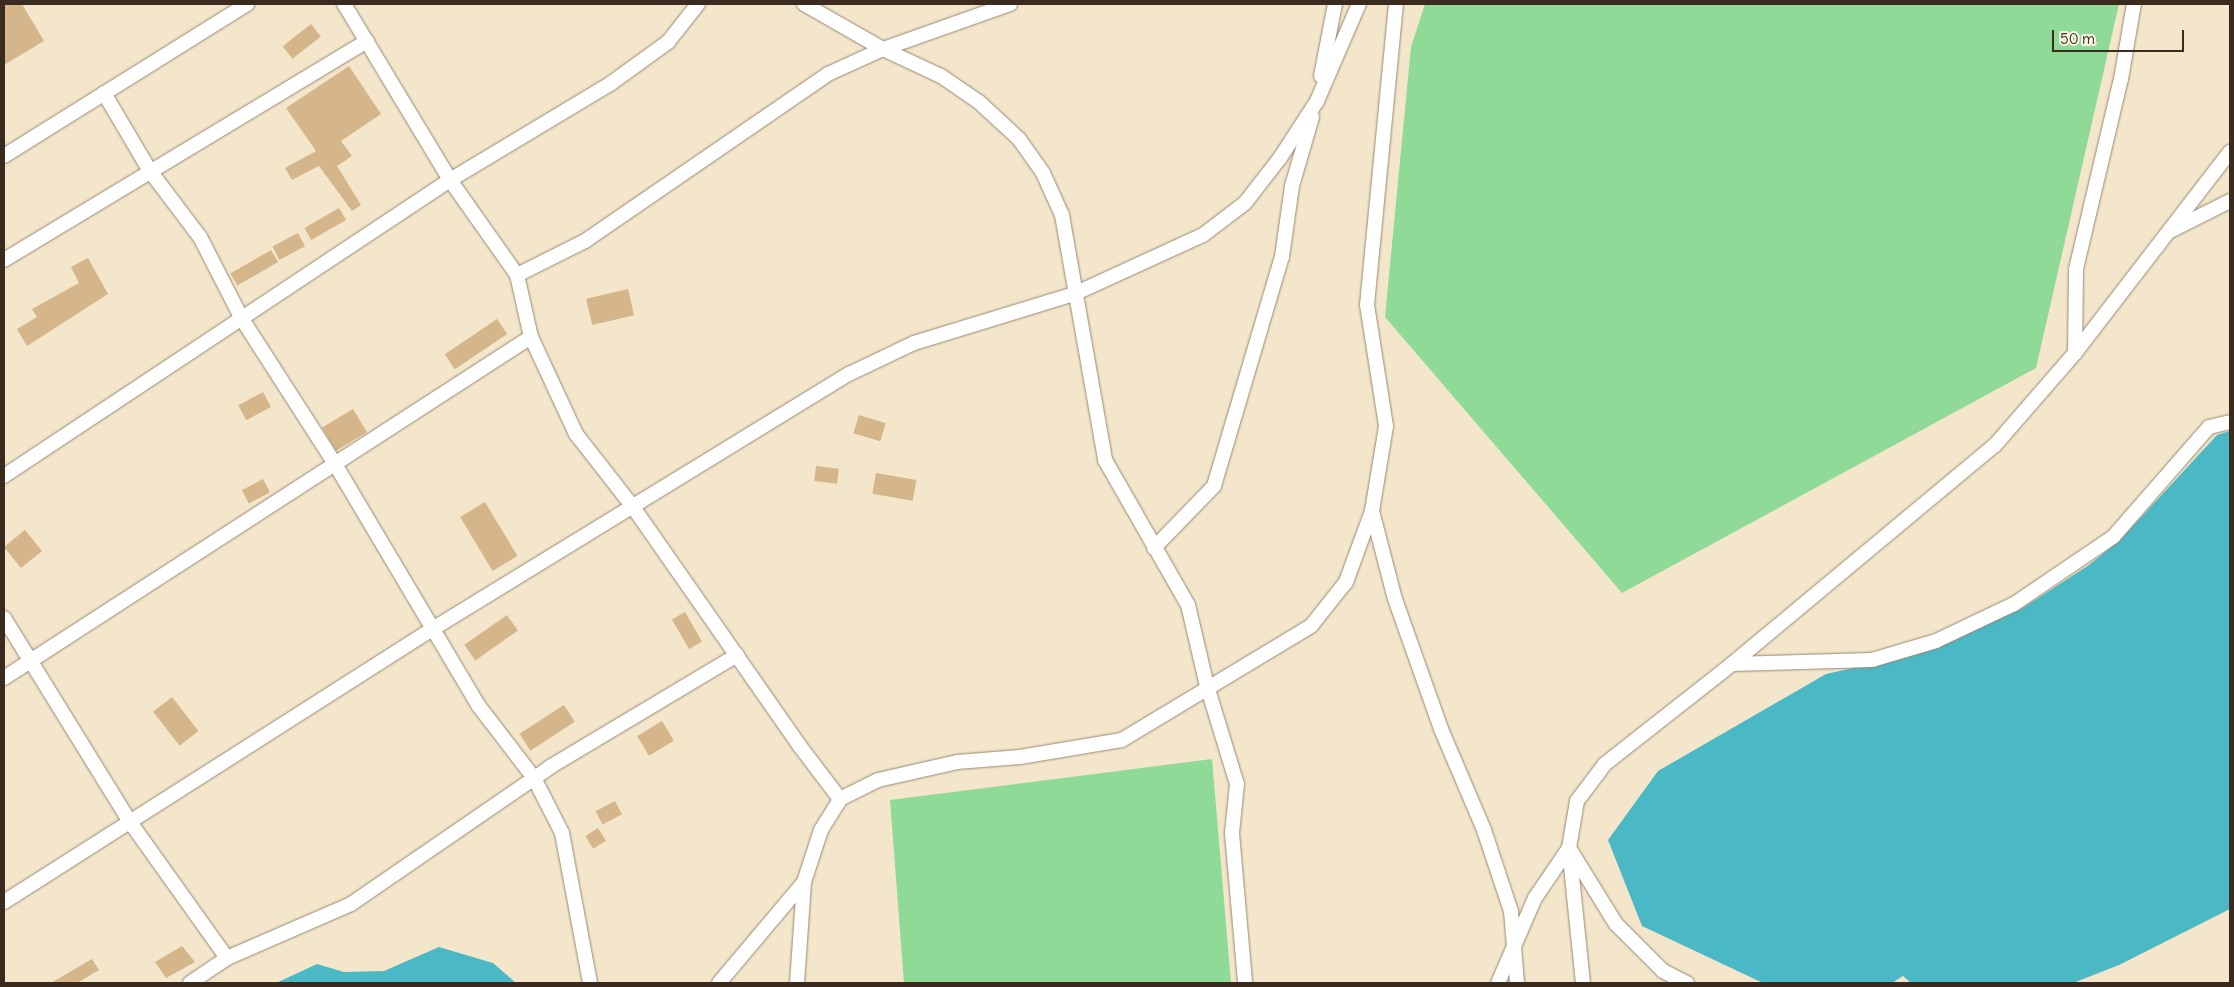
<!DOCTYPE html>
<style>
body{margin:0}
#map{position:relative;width:2234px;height:987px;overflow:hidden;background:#f4e6cb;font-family:Delius,sans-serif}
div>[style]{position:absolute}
.green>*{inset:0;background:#8fda96}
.water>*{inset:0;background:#4bb8c5}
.building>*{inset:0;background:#d5b58a;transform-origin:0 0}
.roads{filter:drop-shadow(0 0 1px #988874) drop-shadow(0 0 1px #988874)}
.street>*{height:14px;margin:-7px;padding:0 7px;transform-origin:7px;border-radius:7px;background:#fff}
span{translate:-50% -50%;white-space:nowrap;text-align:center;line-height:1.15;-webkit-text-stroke:5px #fcf5e5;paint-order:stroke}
.frame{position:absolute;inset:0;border:5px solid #3b2a1e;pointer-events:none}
.scale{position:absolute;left:2052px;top:30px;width:132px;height:22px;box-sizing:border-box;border:2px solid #3b2a1e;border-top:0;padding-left:6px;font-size:15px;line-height:18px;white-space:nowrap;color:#3b2a1e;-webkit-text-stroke:4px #fcf5e5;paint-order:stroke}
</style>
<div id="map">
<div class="green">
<i style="clip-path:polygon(1425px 4px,2119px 4px,2036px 368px,1622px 593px,1385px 317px,1411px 47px)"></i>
<i style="clip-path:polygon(1212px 759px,1231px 983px,904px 983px,890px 800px)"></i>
</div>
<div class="water">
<i style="clip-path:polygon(2230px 431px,2230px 909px,2119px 965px,2073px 983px,1911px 983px,1903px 976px,1892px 983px,1763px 983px,1642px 926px,1608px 840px,1658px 771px,1826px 674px,1903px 657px,1943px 644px,2021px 609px,2089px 565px,2121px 539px,2217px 435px)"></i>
<i style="clip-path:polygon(439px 947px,493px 963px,516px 983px,276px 983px,317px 964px,344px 972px,384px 971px)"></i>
</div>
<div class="building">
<i style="clip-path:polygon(4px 4px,22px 4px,44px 41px,4px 65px)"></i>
<i style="left:311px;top:24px;width:16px;height:36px;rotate:52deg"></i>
<i style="clip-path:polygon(349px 66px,381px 114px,341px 141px,352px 156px,337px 166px,361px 205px,352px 211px,319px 166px,292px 180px,285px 168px,316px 151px,286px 108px)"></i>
<i style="left:339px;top:208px;width:14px;height:40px;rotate:60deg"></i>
<i style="left:298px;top:233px;width:15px;height:29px;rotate:62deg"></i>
<i style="left:271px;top:250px;width:14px;height:47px;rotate:60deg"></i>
<i style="clip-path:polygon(88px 258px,108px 294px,27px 346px,17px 329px,37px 317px,32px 309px,79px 283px,71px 267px)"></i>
<i style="left:628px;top:289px;width:27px;height:43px;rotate:77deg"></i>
<i style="left:497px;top:319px;width:18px;height:63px;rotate:56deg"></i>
<i style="left:263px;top:392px;width:17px;height:28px;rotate:62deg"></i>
<i style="left:353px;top:409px;width:27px;height:36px;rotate:59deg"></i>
<i style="left:859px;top:415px;width:28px;height:19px;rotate:17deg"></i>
<i style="left:816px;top:466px;width:23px;height:15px;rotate:7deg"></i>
<i style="left:876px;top:473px;width:41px;height:21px;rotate:10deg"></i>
<i style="left:263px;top:479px;width:15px;height:24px;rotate:62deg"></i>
<i style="left:485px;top:502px;width:63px;height:29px;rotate:59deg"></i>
<i style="left:25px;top:530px;width:27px;height:27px;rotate:51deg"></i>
<i style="left:685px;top:612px;width:34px;height:15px;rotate:60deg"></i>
<i style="left:507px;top:615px;width:19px;height:52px;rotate:55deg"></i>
<i style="left:172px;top:697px;width:43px;height:24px;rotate:52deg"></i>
<i style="left:564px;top:705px;width:20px;height:53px;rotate:57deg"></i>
<i style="left:662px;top:721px;width:23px;height:29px;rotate:59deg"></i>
<i style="left:615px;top:801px;width:15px;height:22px;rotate:62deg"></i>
<i style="left:598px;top:828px;width:15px;height:15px;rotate:58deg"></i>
<i style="clip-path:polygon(182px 946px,195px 962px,166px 978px,155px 962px)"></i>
<i style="clip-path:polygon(92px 959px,99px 970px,77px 983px,51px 983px)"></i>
</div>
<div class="roads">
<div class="street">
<i style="left:344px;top:4px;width:205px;rotate:58.9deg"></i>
<i style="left:450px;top:180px;width:116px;rotate:54.8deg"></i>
<i style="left:517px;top:275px;width:64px;rotate:77.3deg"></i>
<i style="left:531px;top:337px;width:107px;rotate:65.1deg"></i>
<i style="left:576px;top:434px;width:93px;rotate:52deg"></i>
<i style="left:633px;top:507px;width:290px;rotate:55.1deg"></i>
<i style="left:799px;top:745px;width:68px;rotate:52.8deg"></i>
<i style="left:804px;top:4px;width:91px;rotate:29.7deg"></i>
<i style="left:883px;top:49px;width:64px;rotate:25deg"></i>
<i style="left:941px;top:76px;width:46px;rotate:34.4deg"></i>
<i style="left:979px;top:102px;width:54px;rotate:42.8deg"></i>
<i style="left:1019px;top:139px;width:42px;rotate:54.8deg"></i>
<i style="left:1043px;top:173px;width:46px;rotate:65.7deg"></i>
<i style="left:1062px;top:215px;width:249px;rotate:80deg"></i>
<i style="left:1105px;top:460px;width:167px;rotate:60.2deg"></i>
<i style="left:1188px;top:605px;width:83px;rotate:76.8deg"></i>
<i style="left:1207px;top:686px;width:102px;rotate:73deg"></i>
<i style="left:1237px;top:784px;width:49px;rotate:95.8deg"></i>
<i style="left:1232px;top:833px;width:151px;rotate:85deg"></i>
<i style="left:1321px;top:76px;width:73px;rotate:-79deg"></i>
<i style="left:104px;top:93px;width:91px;rotate:59.5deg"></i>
<i style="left:150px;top:171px;width:83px;rotate:52.9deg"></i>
<i style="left:200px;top:237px;width:92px;rotate:62.9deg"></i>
<i style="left:242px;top:319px;width:172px;rotate:57.3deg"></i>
<i style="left:335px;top:464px;width:280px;rotate:59.3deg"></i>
<i style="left:478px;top:705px;width:92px;rotate:52.5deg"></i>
<i style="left:534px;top:778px;width:62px;rotate:63deg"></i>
<i style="left:562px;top:833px;width:153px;rotate:79.4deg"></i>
<i style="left:4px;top:156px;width:287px;rotate:-32deg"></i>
<i style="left:2172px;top:230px;width:65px;rotate:-26.6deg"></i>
<i style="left:4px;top:260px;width:424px;rotate:-31.1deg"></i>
<i style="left:517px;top:275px;width:76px;rotate:-26.6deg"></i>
<i style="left:585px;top:241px;width:295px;rotate:-34.5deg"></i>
<i style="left:828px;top:74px;width:60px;rotate:-24.4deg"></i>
<i style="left:883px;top:49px;width:135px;rotate:-19.5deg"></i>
<i style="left:2075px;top:353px;width:84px;rotate:-89.3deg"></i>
<i style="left:2076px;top:269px;width:195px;rotate:-76.7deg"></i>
<i style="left:2121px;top:79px;width:76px;rotate:-80.2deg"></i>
<i style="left:4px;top:476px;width:535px;rotate:-33.57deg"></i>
<i style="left:450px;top:180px;width:187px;rotate:-31deg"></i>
<i style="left:610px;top:84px;width:72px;rotate:-35.9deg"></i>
<i style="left:668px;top:42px;width:48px;rotate:-51.7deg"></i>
<i style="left:1372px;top:511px;width:91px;rotate:75.4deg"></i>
<i style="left:1395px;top:599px;width:138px;rotate:70.5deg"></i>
<i style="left:1441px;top:729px;width:110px;rotate:66.9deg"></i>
<i style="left:1484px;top:830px;width:85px;rotate:71.6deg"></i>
<i style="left:1511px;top:911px;width:72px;rotate:85.2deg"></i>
<i style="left:1154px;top:548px;width:86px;rotate:-45.9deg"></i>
<i style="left:1214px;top:486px;width:239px;rotate:-73.5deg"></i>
<i style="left:1282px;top:257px;width:72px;rotate:-82deg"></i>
<i style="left:1292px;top:186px;width:72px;rotate:-73.8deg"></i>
<i style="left:4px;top:618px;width:240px;rotate:58.3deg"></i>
<i style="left:130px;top:822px;width:167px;rotate:54.5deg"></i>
<i style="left:1732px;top:664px;width:140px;rotate:-1.6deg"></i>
<i style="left:1872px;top:660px;width:67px;rotate:-16.5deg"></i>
<i style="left:1936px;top:641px;width:86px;rotate:-25.4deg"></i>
<i style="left:2014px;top:604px;width:120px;rotate:-34.1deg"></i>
<i style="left:2113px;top:537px;width:146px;rotate:-48.9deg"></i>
<i style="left:2209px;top:427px;width:22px;rotate:-13deg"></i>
<i style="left:4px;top:678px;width:628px;rotate:-32.91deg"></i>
<i style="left:4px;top:902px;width:510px;rotate:-32.51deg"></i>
<i style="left:434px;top:628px;width:487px;rotate:-31.5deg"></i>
<i style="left:849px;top:374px;width:72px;rotate:-25.5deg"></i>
<i style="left:914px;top:343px;width:167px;rotate:-17deg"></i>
<i style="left:1074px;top:294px;width:142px;rotate:-24.6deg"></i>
<i style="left:1203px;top:235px;width:53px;rotate:-37.3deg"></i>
<i style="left:1245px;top:203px;width:57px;rotate:-52.1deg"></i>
<i style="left:1280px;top:158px;width:68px;rotate:-57deg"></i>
<i style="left:1317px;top:101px;width:106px;rotate:-66.6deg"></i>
<i style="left:190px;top:983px;width:45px;rotate:-34deg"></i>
<i style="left:227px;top:958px;width:135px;rotate:-23.5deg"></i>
<i style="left:351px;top:904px;width:242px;rotate:-34.5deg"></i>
<i style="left:550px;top:767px;width:218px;rotate:-30.9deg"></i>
<i style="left:719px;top:983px;width:132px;rotate:-49.9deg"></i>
<i style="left:804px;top:882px;width:55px;rotate:-71.9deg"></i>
<i style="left:821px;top:830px;width:36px;rotate:-58deg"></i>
<i style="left:840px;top:799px;width:42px;rotate:-26.6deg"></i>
<i style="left:878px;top:780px;width:81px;rotate:-12.8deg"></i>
<i style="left:957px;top:762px;width:63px;rotate:-4.5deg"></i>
<i style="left:1020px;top:757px;width:103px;rotate:-9.5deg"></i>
<i style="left:1122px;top:740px;width:221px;rotate:-31.1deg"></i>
<i style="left:1311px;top:626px;width:56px;rotate:-51.5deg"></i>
<i style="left:1346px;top:582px;width:76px;rotate:-69.9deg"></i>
<i style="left:1372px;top:511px;width:86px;rotate:-80.6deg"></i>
<i style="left:1386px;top:426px;width:122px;rotate:-98.9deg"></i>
<i style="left:1367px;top:305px;width:302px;rotate:-84.5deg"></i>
<i style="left:797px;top:983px;width:101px;rotate:-86deg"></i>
<i style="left:1498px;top:983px;width:93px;rotate:-66.5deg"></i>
<i style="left:1535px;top:898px;width:60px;rotate:-55.8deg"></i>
<i style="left:1569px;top:848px;width:89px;rotate:58.3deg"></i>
<i style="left:1616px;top:924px;width:66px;rotate:45deg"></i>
<i style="left:1663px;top:971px;width:27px;rotate:27deg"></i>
<i style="left:1583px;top:983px;width:136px;rotate:-95.9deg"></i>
<i style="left:1569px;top:848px;width:48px;rotate:-80.3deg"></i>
<i style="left:1577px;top:801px;width:46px;rotate:-52.9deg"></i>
<i style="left:1605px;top:764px;width:162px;rotate:-38.2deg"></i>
<i style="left:1732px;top:664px;width:342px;rotate:-39.8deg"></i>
<i style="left:1995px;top:445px;width:122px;rotate:-49deg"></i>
<i style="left:2075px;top:353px;width:254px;rotate:-52.4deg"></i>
</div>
</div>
<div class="frame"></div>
<div class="scale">50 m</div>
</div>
